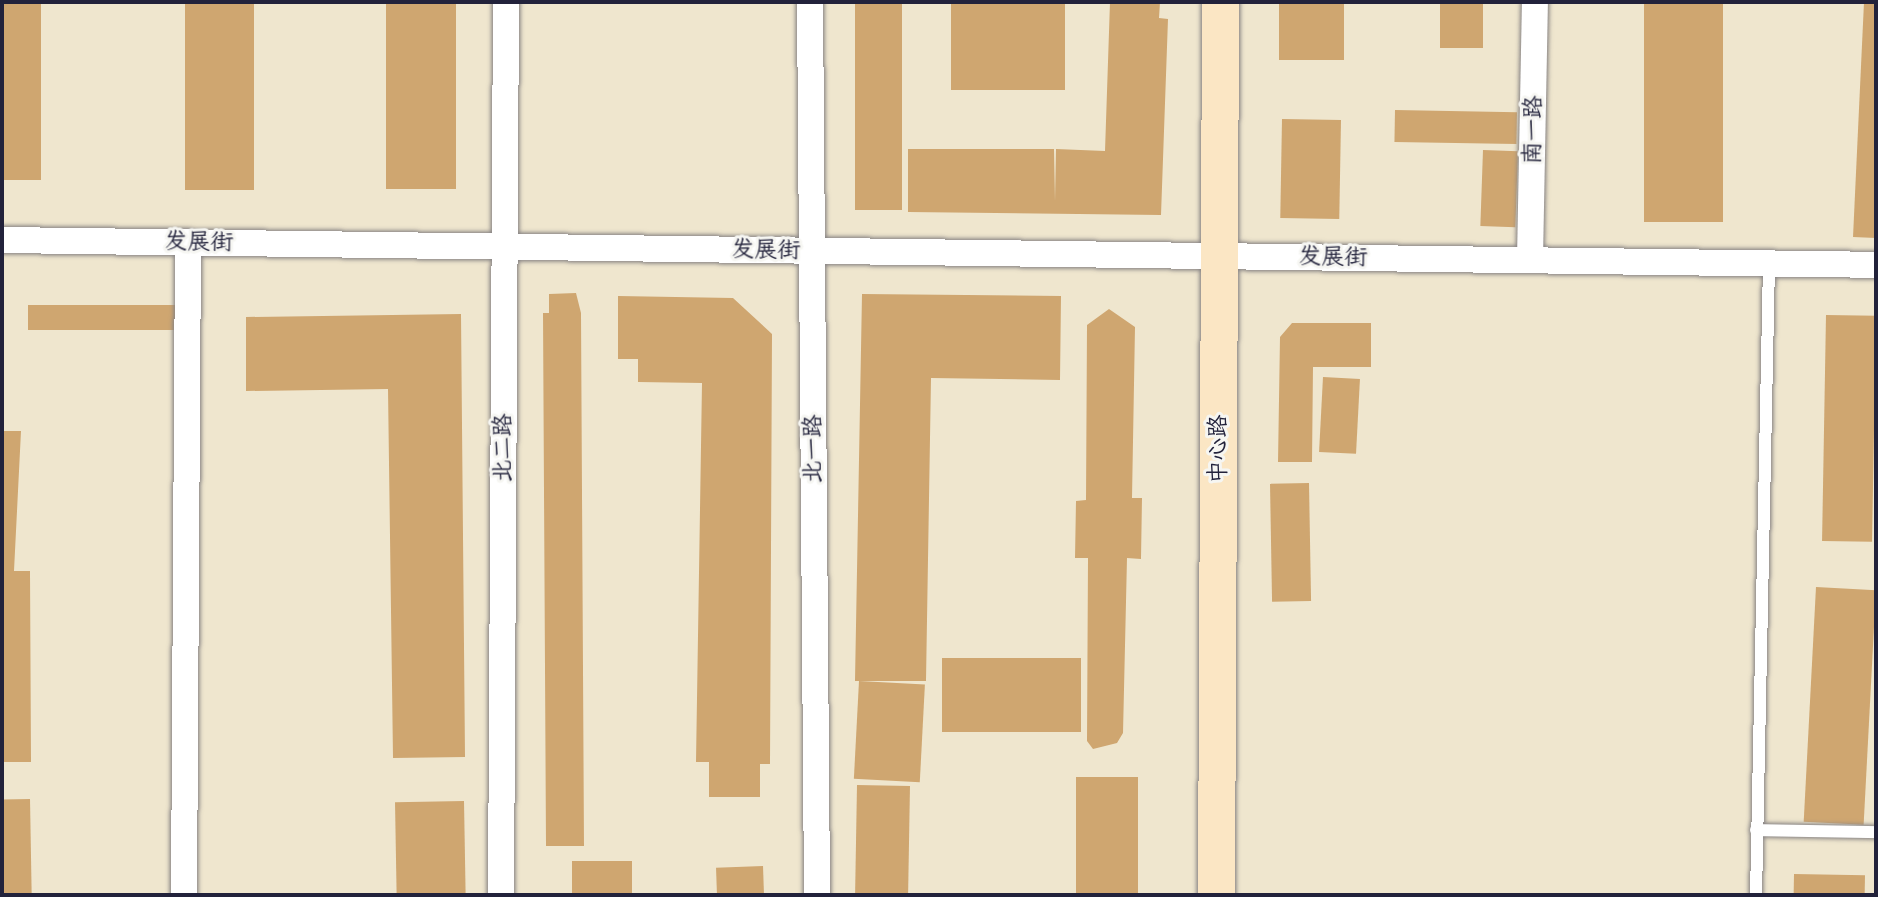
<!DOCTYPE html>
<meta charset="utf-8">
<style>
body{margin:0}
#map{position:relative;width:1878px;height:897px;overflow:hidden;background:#efe6ce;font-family:Sriracha,"LXGW WenKai TC",sans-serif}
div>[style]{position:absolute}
.building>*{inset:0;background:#cfa670;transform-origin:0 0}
.roads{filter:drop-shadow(0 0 2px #888484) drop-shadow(0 0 2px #888484)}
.lane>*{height:12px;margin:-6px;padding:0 6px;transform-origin:6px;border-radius:6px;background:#fff}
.street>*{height:26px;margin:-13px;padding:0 13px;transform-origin:13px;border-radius:13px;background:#fff}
.secondary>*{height:37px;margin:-18.5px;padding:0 18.5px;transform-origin:18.5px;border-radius:18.5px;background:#fbe6c4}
span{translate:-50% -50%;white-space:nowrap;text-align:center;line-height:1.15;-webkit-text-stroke:6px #f6f6f2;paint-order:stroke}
.street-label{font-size:23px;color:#22223b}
.frame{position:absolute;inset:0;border:4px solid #22223b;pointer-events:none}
</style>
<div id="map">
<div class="building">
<i style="left:2px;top:2px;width:39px;height:178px"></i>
<i style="left:185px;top:2px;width:69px;height:188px"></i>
<i style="left:386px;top:2px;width:70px;height:187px"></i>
<i style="left:855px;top:2px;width:47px;height:208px"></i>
<i style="left:951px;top:2px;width:114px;height:88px"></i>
<i style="clip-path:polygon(1110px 2px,1160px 2px,1159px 18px,1168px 19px,1161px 215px,908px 212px,908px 149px,1054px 149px,1055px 201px,1056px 149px,1105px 151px)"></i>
<i style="left:1279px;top:2px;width:65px;height:58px"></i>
<i style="left:1440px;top:2px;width:43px;height:46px"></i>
<i style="left:1644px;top:2px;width:79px;height:220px"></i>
<i style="clip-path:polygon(1864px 2px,1876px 2px,1876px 238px,1853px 237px)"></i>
<i style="left:1395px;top:110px;width:122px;height:32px;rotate:1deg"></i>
<i style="left:1282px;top:119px;width:59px;height:99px;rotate:1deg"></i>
<i style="left:1483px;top:150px;width:35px;height:76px;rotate:2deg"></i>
<i style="clip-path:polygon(576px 293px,581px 313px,584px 846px,546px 846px,543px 313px,549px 313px,549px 294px)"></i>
<i style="clip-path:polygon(862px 294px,1061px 296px,1060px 380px,931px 378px,926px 681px,855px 681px)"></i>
<i style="clip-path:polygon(618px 296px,733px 298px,772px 334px,770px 764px,760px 764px,760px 797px,709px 797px,709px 762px,696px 762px,702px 383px,638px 382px,638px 359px,618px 359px)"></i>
<i style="left:179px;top:305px;width:25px;height:151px;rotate:90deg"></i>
<i style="clip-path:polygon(1109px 309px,1135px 327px,1132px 498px,1142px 498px,1141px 559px,1127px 558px,1123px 733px,1117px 743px,1093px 749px,1087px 741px,1088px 558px,1075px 558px,1076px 501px,1086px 500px,1087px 325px)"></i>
<i style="clip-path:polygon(461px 314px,465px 757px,393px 758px,388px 389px,246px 391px,246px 317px)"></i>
<i style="left:1826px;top:315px;width:50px;height:226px;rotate:1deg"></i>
<i style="clip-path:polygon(1292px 323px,1371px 323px,1371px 367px,1313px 367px,1312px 462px,1278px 462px,1280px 337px)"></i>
<i style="left:1323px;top:377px;width:37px;height:75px;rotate:3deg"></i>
<i style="clip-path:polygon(2px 431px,21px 431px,14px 571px,30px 571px,31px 762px,2px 762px)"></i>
<i style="left:1309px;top:483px;width:118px;height:39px;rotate:89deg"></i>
<i style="left:1816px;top:587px;width:60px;height:235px;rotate:3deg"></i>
<i style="left:942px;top:658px;width:139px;height:74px"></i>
<i style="left:859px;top:681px;width:66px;height:98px;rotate:3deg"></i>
<i style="left:1076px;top:777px;width:62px;height:118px"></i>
<i style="left:857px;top:785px;width:53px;height:110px;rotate:1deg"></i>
<i style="left:30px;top:799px;width:96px;height:28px;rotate:89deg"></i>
<i style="left:464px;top:801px;width:94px;height:69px;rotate:89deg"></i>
<i style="left:572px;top:861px;width:60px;height:34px"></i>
<i style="left:763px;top:866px;width:29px;height:47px;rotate:88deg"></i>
<i style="left:1794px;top:874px;width:71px;height:21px;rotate:1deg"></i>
</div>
<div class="roads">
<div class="lane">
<i style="left:1756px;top:830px;width:120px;rotate:1deg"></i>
<i style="left:1756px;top:895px;width:632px;rotate:-88.82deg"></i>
</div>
<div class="street">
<i style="left:810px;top:2px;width:893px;rotate:89.55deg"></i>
<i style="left:2px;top:240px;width:1874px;rotate:0.76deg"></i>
<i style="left:1530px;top:259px;width:257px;rotate:-88.9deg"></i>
<i style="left:184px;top:895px;width:653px;rotate:-89.65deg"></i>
<i style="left:501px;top:895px;width:893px;rotate:-89.68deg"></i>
</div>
<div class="secondary">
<i style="left:1216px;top:895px;width:893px;rotate:-89.74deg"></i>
</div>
</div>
<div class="street-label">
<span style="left:1533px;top:130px;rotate:-89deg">南一路</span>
<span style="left:199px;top:242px;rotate:1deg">发展街</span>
<span style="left:766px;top:250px;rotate:1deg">发展街</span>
<span style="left:1333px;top:257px;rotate:1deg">发展街</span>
<span style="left:503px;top:448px;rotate:-90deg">北二路</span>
<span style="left:813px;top:449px;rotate:-90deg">北一路</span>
<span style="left:1218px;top:449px;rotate:-90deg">中心路</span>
</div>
<div class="frame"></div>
</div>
